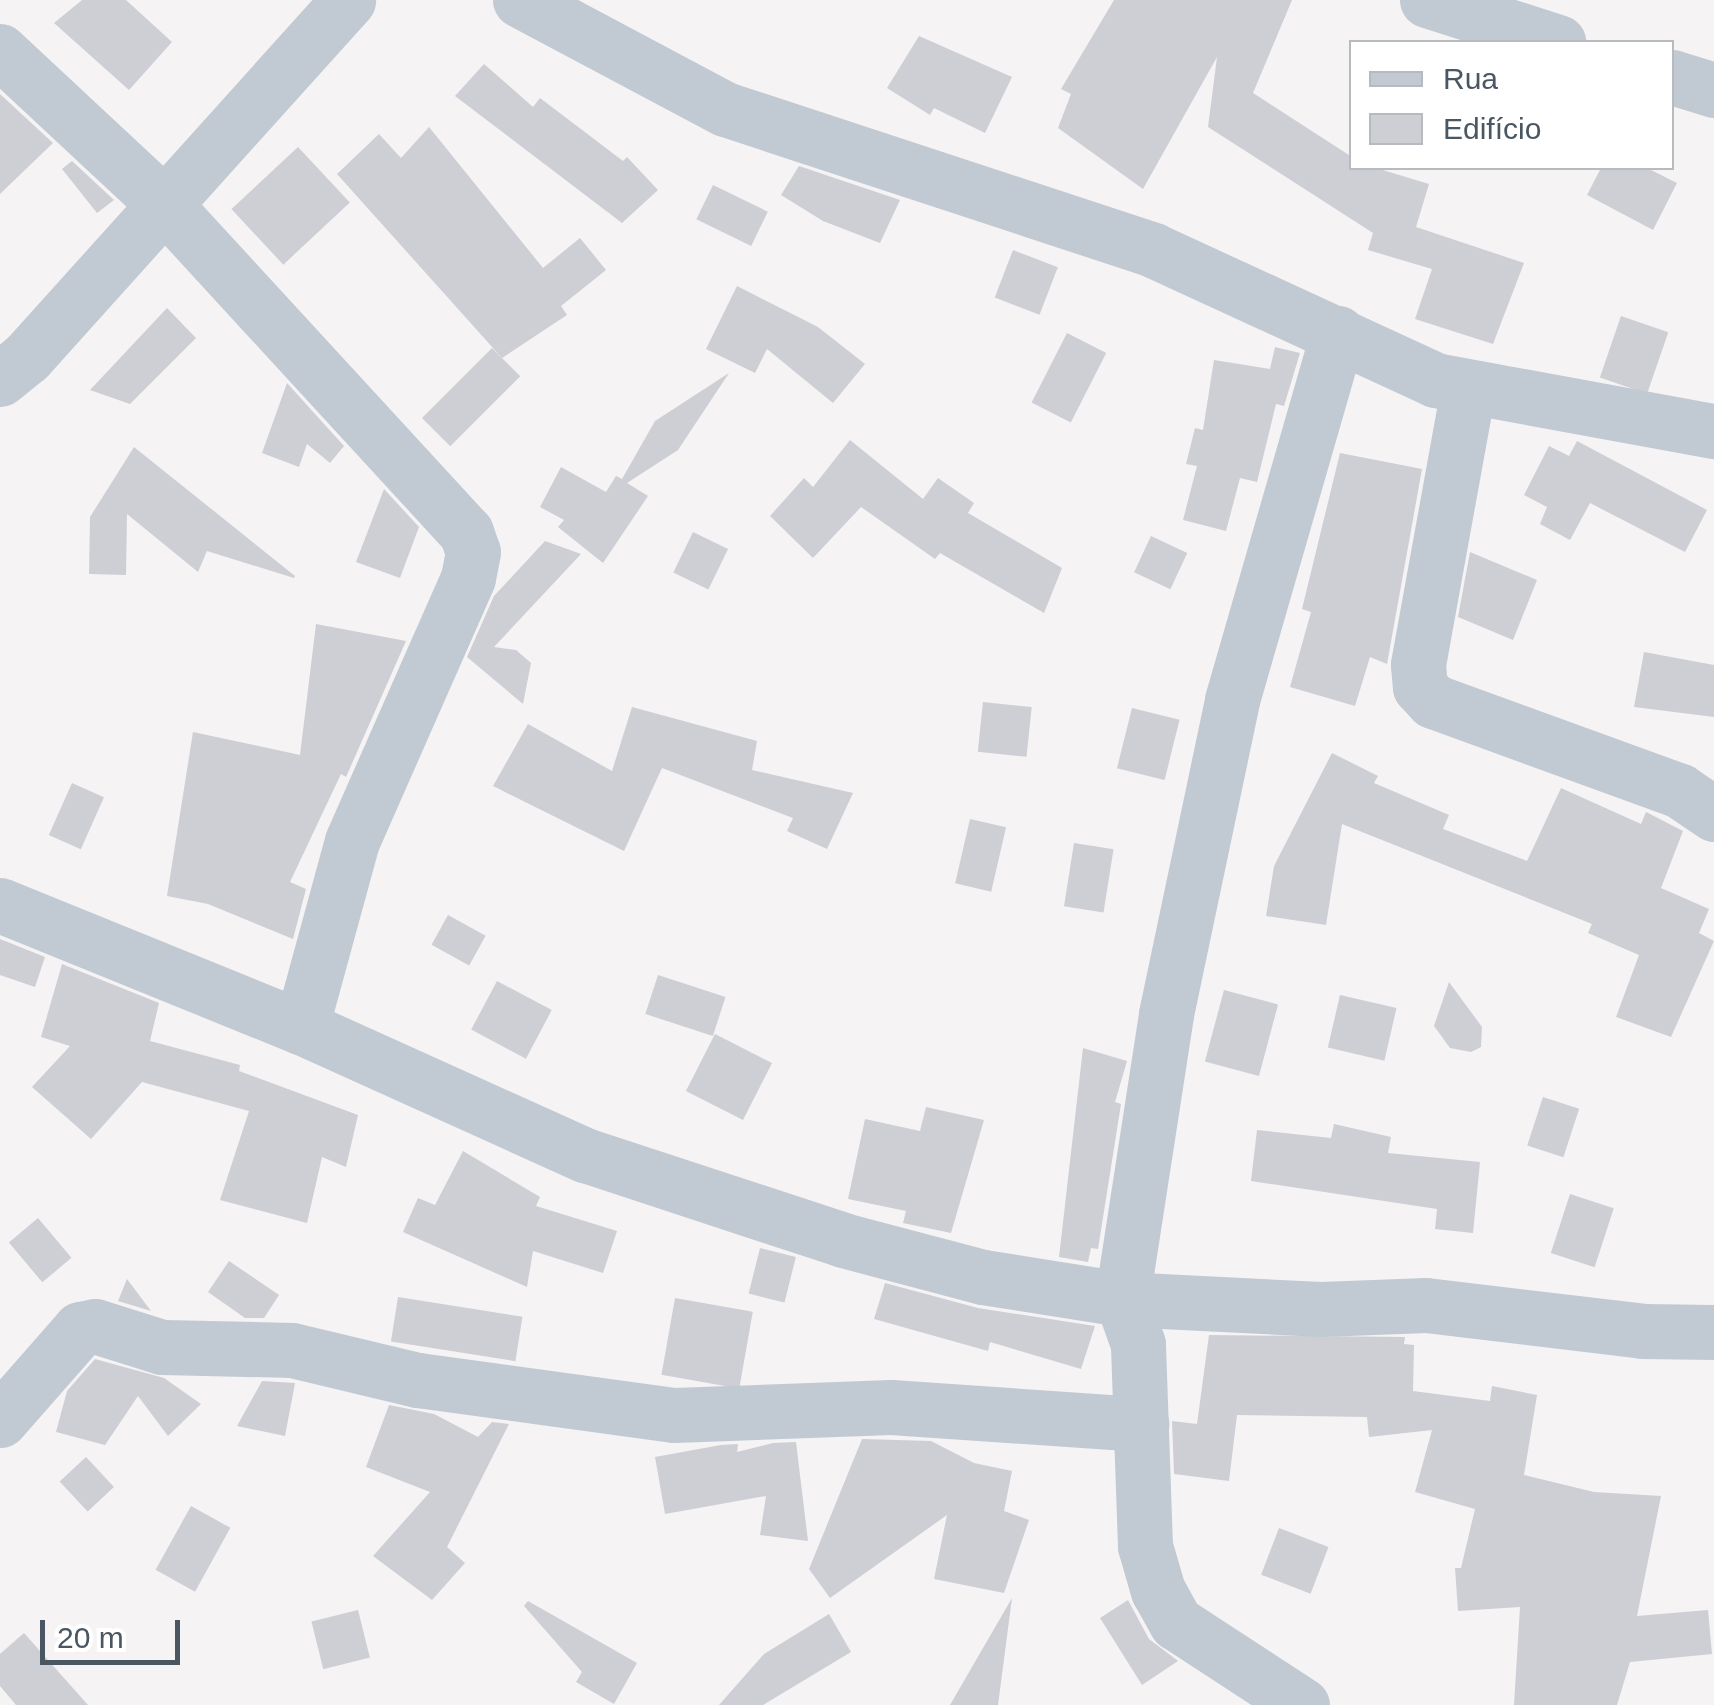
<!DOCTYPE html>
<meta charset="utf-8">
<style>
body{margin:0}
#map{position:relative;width:1714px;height:1705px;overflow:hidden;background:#f5f3f3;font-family:Arial,sans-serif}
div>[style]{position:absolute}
.building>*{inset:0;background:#cdcfd5;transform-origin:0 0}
.minor>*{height:55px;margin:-27.5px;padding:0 27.5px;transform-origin:27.5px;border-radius:27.5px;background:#c1cad2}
span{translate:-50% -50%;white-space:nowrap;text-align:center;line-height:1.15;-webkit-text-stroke:9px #fff;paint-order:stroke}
.legend{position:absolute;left:1349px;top:40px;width:325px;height:130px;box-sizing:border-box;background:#fff;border:2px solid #b7bbc0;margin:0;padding:12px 18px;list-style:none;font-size:30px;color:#4a5661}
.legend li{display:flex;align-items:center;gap:20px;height:50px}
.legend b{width:50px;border:2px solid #b7bbc0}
.scale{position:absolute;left:40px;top:1620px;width:140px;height:45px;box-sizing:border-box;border:5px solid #4a5661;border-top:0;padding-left:12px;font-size:30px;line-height:35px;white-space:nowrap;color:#4a5661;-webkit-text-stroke:8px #fff;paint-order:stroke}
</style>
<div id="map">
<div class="building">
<i style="clip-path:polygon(82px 0,126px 0,172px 42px,129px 90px,54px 23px)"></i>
<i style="clip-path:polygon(1114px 0,1292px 0,1253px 93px,1352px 157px,1352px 168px,1376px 168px,1429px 184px,1416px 227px,1524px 263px,1493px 344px,1415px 319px,1432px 269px,1368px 250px,1373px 233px,1208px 127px,1217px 57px,1143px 189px,1058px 128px,1071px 94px,1061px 89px)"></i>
<i style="clip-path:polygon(919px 36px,1012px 77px,985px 133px,934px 108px,930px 115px,887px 88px)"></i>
<i style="clip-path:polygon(484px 64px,533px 107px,540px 98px,623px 161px,627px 157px,658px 190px,622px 223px,455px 96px)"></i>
<i style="clip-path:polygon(0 94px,53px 143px,0 194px)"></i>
<i style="clip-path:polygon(429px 127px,543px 268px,580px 238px,606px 270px,561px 306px,567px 315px,502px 358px,337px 174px,379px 134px,401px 158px)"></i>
<i style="left:298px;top:147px;width:76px;height:91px;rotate:47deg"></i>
<i style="clip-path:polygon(72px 161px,114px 200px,97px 213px,62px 169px)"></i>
<i style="clip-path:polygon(799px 166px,900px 200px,880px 243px,823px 221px,781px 195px)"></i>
<i style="clip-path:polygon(1601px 168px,1647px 168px,1677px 183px,1653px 230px,1587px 195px)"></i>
<i style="left:713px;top:185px;width:61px;height:38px;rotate:26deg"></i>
<i style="left:1013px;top:250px;width:48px;height:51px;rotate:21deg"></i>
<i style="clip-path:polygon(737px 286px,818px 327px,865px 364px,833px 403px,767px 349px,755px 373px,706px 349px)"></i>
<i style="clip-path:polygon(167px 308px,196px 338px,130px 404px,90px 390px)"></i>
<i style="left:1621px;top:316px;width:50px;height:65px;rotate:19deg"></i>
<i style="left:1067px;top:333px;width:44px;height:78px;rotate:27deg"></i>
<i style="clip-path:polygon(1275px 347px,1300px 353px,1284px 406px,1276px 404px,1257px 482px,1240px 478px,1226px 531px,1183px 520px,1197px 466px,1186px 464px,1195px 428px,1203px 430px,1214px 360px,1270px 369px)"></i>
<i style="left:492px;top:348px;width:40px;height:99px;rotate:45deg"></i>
<i style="clip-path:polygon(729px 373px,678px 450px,627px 483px,648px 496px,603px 563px,558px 527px,564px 520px,540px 507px,561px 467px,606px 492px,616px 476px,622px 479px,655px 421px)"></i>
<i style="clip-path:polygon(287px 383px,344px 446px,330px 463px,307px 444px,299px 467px,262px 453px)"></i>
<i style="clip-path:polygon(850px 440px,923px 499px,938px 478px,974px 503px,968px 513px,1062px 568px,1044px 613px,940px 553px,935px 559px,861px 507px,813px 558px,770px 516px,804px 478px,813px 487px)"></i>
<i style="clip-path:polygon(1577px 441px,1707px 510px,1685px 552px,1590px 503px,1570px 540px,1540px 524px,1547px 507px,1524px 495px,1549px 446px,1569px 456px)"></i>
<i style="clip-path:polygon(134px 447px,295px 576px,294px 578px,207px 551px,198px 572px,127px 514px,126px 575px,89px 574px,90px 517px)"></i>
<i style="clip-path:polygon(1340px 453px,1422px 469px,1387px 664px,1370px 657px,1355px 706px,1290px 687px,1311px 612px,1302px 609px)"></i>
<i style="clip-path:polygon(384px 489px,419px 527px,400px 578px,356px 562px)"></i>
<i style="left:693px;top:532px;width:39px;height:45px;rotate:26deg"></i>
<i style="left:1151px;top:536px;width:40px;height:40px;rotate:25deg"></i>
<i style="clip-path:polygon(545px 541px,581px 554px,494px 647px,516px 650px,531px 663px,523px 704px,467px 657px,494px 596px)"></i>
<i style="clip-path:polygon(1470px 552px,1537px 580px,1513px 640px,1458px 617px)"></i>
<i style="clip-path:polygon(316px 624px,406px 641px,346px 777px,341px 774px,290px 882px,306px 889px,293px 939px,208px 904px,167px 896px,193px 732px,300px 755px)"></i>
<i style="clip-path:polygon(1644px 652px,1714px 665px,1714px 717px,1634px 707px)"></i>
<i style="left:983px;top:702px;width:49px;height:50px;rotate:6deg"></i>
<i style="clip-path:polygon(632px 707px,757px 741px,752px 770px,853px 793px,827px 849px,787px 831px,793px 818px,662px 768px,624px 851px,493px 786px,528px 724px,612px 771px)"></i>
<i style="left:1132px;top:708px;width:49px;height:62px;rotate:14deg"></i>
<i style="clip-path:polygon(1332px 753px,1378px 776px,1374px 783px,1449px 815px,1443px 829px,1527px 861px,1561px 788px,1641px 824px,1646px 812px,1683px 831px,1661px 888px,1709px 909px,1699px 933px,1714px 941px,1671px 1037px,1616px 1017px,1639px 955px,1588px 933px,1592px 924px,1342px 824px,1326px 925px,1266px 916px,1274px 866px)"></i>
<i style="left:72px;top:783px;width:35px;height:57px;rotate:24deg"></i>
<i style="left:970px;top:819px;width:37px;height:66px;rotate:13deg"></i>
<i style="left:1074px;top:843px;width:40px;height:64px;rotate:9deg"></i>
<i style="left:448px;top:915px;width:43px;height:34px;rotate:29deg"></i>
<i style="clip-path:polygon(0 939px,45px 957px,35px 987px,0 975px)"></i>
<i style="clip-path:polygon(62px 964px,159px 1003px,150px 1041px,240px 1065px,239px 1071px,358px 1115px,346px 1167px,322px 1157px,307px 1223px,220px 1200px,249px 1111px,142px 1082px,91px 1139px,32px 1087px,70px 1046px,41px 1037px)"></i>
<i style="left:658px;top:975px;width:71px;height:41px;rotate:18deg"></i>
<i style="left:497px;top:981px;width:62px;height:55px;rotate:28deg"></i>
<i style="clip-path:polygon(1449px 982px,1482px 1027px,1481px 1047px,1471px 1052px,1450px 1048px,1434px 1026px)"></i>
<i style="left:1224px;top:990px;width:56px;height:74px;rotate:15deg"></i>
<i style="left:1340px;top:995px;width:58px;height:54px;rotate:13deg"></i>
<i style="left:715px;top:1034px;width:64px;height:64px;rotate:27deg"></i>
<i style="clip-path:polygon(1083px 1048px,1127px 1061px,1115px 1102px,1121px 1104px,1098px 1249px,1091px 1248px,1088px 1262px,1059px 1257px)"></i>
<i style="left:1543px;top:1097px;width:38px;height:51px;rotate:18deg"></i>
<i style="clip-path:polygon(926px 1107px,984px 1120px,951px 1233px,903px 1223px,906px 1211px,848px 1199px,865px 1119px,920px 1131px)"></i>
<i style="clip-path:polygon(1334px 1124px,1391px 1137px,1388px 1153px,1480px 1162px,1473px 1233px,1435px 1229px,1437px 1209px,1251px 1181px,1257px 1130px,1331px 1138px)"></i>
<i style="clip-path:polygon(463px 1151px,540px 1197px,536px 1206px,617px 1231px,603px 1273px,533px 1251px,527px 1287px,403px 1232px,418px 1198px,435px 1205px)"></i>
<i style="left:1570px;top:1194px;width:46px;height:62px;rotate:18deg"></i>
<i style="left:38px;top:1218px;width:52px;height:38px;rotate:50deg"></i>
<i style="left:760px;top:1248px;width:37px;height:47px;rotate:14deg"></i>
<i style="clip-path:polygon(229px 1261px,279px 1295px,264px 1318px,245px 1318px,208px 1292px)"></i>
<i style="clip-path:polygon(127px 1279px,151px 1311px,118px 1301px)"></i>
<i style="clip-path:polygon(885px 1283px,978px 1308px,1095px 1326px,1081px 1369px,990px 1342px,988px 1351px,874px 1319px)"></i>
<i style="left:398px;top:1297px;width:126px;height:45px;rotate:9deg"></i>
<i style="left:675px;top:1298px;width:79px;height:78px;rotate:10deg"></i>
<i style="clip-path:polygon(1209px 1335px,1405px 1337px,1404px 1344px,1414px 1345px,1413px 1391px,1490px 1401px,1492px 1386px,1537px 1395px,1524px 1475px,1594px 1492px,1661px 1496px,1637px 1616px,1708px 1610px,1712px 1654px,1630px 1662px,1617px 1705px,1514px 1705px,1520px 1607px,1458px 1611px,1455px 1568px,1461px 1568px,1475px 1509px,1415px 1492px,1432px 1430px,1369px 1437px,1367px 1417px,1237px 1415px,1229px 1481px,1174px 1474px,1172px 1421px,1197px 1424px)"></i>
<i style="clip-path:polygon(95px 1359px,164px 1378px,201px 1404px,168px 1436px,138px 1396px,105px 1445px,56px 1432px,67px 1391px)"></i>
<i style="clip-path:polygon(262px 1381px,295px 1383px,285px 1436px,237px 1426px)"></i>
<i style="clip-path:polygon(389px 1405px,434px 1414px,478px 1437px,492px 1422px,509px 1424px,447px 1547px,465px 1563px,432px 1600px,373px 1556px,430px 1492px,366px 1467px)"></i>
<i style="clip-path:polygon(862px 1439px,931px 1441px,974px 1463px,1012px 1471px,1004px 1511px,1029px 1520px,1004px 1593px,934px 1579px,947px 1515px,830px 1598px,809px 1569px)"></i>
<i style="clip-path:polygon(773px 1443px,796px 1442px,808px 1541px,760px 1535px,766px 1496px,665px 1514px,655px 1457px,721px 1445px,738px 1444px,737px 1452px)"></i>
<i style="left:86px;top:1457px;width:41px;height:36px;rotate:47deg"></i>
<i style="left:191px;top:1506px;width:45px;height:73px;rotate:29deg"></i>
<i style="left:1279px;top:1528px;width:53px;height:50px;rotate:21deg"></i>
<i style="clip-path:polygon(1012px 1598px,998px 1705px,950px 1705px)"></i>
<i style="clip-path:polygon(1128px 1600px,1149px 1639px,1178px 1661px,1142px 1685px,1100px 1618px)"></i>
<i style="clip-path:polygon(528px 1601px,637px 1663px,614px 1704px,576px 1682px,582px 1672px,524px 1606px)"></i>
<i style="left:358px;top:1610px;width:49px;height:48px;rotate:76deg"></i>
<i style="clip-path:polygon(829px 1614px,851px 1652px,763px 1705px,719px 1705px,764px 1654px)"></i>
<i style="clip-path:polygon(24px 1633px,88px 1705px,16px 1705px,0 1686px,0 1654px)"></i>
</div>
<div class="minor">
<i style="left:520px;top:0;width:232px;rotate:28deg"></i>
<i style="left:725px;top:109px;width:451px;rotate:18.2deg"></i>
<i style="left:1153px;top:250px;width:311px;rotate:24.7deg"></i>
<i style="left:1435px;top:380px;width:284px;rotate:10.4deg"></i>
<i style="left:1427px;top:0;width:138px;rotate:17.8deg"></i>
<i style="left:0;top:51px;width:224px;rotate:43deg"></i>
<i style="left:164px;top:204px;width:446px;rotate:47.4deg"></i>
<i style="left:466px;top:532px;width:21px;rotate:71deg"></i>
<i style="left:473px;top:552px;width:26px;rotate:101deg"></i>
<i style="left:468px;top:578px;width:287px;rotate:113.8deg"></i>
<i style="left:352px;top:841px;width:193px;rotate:105.3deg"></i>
<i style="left:1672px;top:77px;width:44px;rotate:17.2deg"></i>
<i style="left:0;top:379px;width:35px;rotate:-39deg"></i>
<i style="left:27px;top:357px;width:480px;rotate:-48deg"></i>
<i style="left:1468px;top:389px;width:280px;rotate:100.3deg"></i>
<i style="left:1418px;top:665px;width:22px;rotate:85deg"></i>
<i style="left:1420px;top:687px;width:19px;rotate:47deg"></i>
<i style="left:1433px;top:701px;width:263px;rotate:20deg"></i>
<i style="left:1680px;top:791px;width:41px;rotate:34.1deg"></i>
<i style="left:0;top:905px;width:325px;rotate:22.1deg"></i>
<i style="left:301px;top:1027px;width:312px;rotate:24.3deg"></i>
<i style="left:585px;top:1155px;width:272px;rotate:18.2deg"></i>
<i style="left:843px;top:1240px;width:145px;rotate:14.8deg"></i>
<i style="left:983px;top:1277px;width:141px;rotate:9deg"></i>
<i style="left:1122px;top:1299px;width:199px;rotate:2.9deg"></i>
<i style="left:1321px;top:1309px;width:105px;rotate:-2.2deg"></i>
<i style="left:1426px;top:1305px;width:219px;rotate:6.8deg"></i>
<i style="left:1643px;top:1331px;width:71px;rotate:0.8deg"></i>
<i style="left:0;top:1420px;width:121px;rotate:-48.7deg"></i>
<i style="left:80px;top:1329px;width:15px;rotate:-11deg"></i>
<i style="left:95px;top:1326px;width:70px;rotate:17.4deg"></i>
<i style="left:162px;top:1347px;width:130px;rotate:1.3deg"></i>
<i style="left:292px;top:1350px;width:130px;rotate:13.4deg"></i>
<i style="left:418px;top:1380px;width:258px;rotate:7.8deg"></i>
<i style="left:674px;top:1415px;width:217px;rotate:-2.1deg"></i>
<i style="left:891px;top:1407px;width:251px;rotate:3.9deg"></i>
<i style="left:1302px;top:1705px;width:150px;rotate:-146.9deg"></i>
<i style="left:1176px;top:1623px;width:37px;rotate:-119deg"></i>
<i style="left:1158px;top:1591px;width:47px;rotate:-106.1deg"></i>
<i style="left:1145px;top:1546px;width:202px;rotate:-92deg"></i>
<i style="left:1138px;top:1344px;width:48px;rotate:-109.6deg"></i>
<i style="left:1122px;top:1299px;width:288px;rotate:-81.2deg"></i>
<i style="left:1166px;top:1014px;width:321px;rotate:-78.1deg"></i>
<i style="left:1232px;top:700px;width:382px;rotate:-73.9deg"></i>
</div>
<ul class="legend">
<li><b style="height:12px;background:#c1cad2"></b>Rua</li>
<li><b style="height:28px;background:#cdcfd5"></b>Edifício</li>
</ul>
<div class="scale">20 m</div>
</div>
